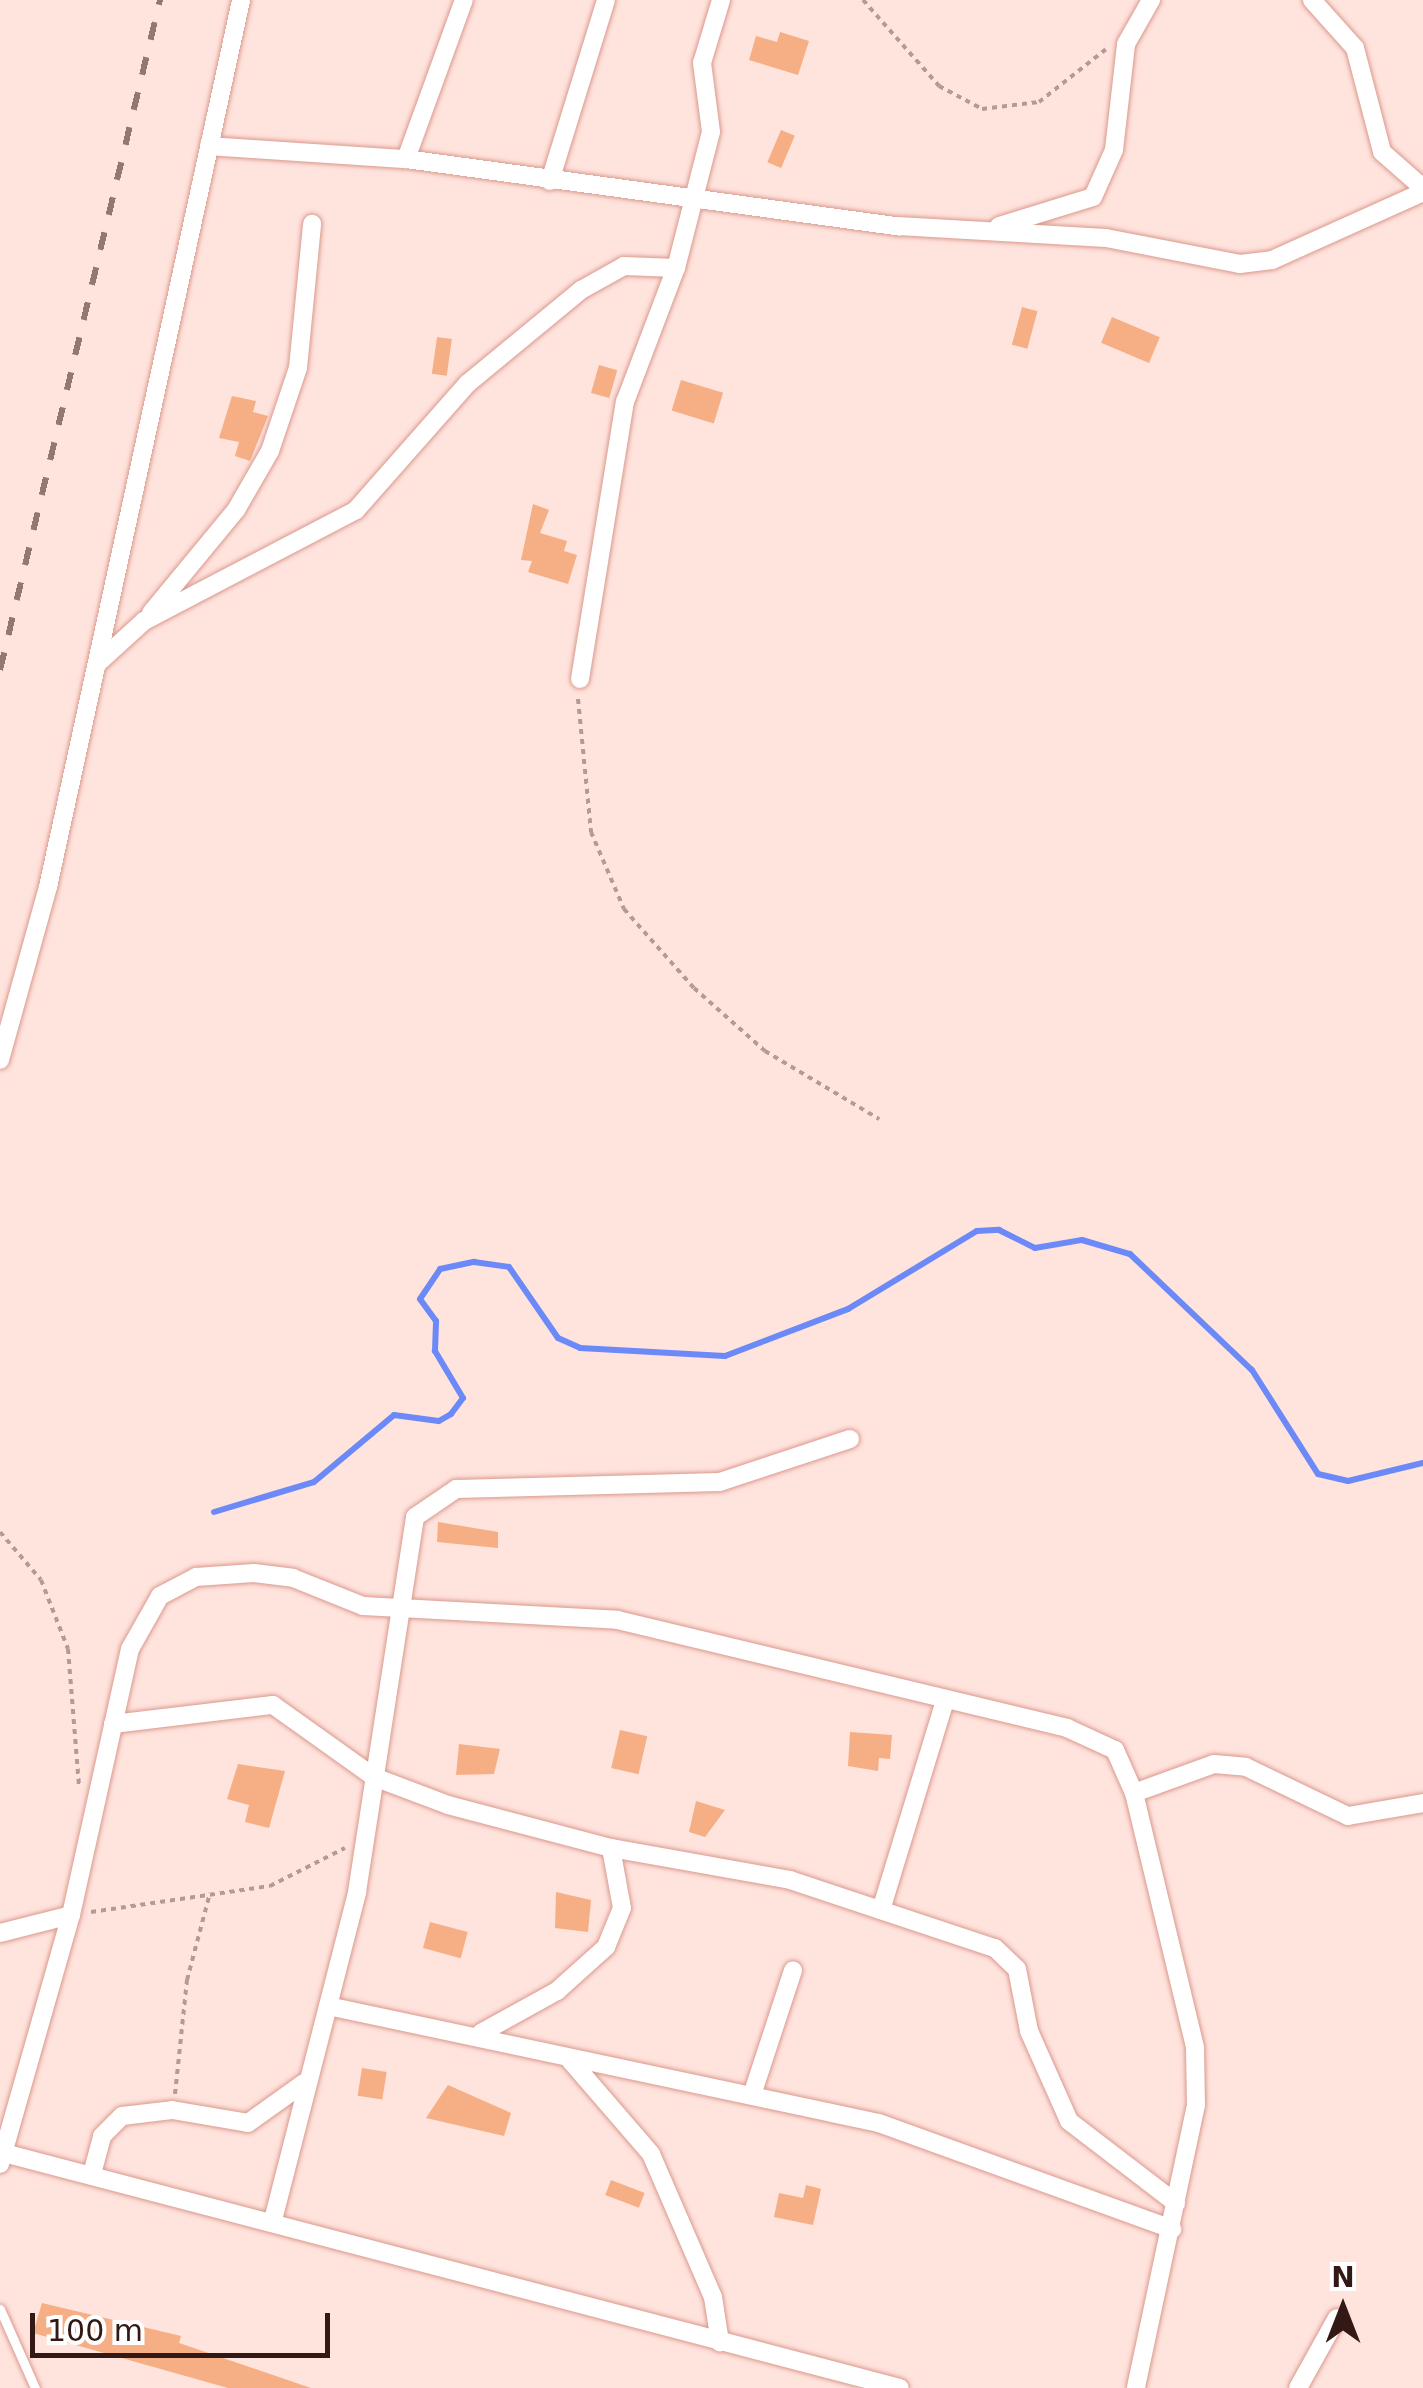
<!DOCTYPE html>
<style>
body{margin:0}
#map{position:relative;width:1423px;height:2388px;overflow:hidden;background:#ffe3dd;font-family:"DejaVu Sans",sans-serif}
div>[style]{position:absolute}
.stream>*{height:6px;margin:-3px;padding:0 3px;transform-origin:3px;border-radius:3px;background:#6c89f8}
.building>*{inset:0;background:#f6ae85;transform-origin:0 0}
.path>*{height:4px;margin-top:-2px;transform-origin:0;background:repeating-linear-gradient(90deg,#b49994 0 5px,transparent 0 10px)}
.roads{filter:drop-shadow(0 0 2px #da998d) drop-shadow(0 0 2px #da998d)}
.lane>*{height:9px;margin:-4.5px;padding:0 4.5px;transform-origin:4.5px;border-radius:4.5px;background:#fff}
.street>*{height:18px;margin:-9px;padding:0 9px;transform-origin:9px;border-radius:9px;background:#fff}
.rail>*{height:6px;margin-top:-3px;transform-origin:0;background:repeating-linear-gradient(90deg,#927772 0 18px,transparent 0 36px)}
span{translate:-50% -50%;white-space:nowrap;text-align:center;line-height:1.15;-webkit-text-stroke:9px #fff;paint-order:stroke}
.north{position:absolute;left:1293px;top:2258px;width:100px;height:100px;-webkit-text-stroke:8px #fff;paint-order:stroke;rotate:0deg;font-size:28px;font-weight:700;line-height:40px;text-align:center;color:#321915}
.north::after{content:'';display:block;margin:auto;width:35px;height:45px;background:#321915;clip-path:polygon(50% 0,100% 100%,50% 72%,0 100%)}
.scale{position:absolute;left:30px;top:2313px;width:300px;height:45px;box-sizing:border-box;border:5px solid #321915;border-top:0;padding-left:12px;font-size:30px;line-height:35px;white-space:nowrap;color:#321915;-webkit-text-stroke:8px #fff;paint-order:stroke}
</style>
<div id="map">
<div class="stream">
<i style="left:214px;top:1512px;width:104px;rotate:-16.7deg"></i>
<i style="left:314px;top:1482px;width:104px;rotate:-39.9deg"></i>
<i style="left:394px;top:1415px;width:45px;rotate:7.6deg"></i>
<i style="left:439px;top:1421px;width:14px;rotate:-30deg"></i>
<i style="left:451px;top:1414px;width:20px;rotate:-53deg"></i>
<i style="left:463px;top:1398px;width:55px;rotate:-120.8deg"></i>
<i style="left:435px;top:1351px;width:30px;rotate:-88deg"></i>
<i style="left:436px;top:1321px;width:27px;rotate:-126deg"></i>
<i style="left:420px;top:1299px;width:36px;rotate:-56deg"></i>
<i style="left:440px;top:1269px;width:35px;rotate:-12deg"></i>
<i style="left:474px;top:1262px;width:35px;rotate:8deg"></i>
<i style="left:509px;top:1267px;width:86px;rotate:55.4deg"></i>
<i style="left:558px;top:1338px;width:24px;rotate:24deg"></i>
<i style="left:580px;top:1348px;width:145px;rotate:3.2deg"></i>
<i style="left:725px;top:1356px;width:132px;rotate:-20.9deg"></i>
<i style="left:848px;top:1309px;width:151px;rotate:-31.2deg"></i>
<i style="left:977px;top:1231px;width:22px;rotate:-3deg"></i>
<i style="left:999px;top:1230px;width:40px;rotate:26.6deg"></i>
<i style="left:1035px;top:1248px;width:48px;rotate:-9.7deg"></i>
<i style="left:1082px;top:1240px;width:50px;rotate:16.3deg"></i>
<i style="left:1130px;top:1254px;width:168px;rotate:43.6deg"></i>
<i style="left:1252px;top:1370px;width:123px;rotate:57.6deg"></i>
<i style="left:1318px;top:1474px;width:31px;rotate:13deg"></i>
<i style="left:1348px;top:1481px;width:77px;rotate:-13.5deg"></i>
</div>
<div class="building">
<i style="clip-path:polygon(780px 32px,809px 41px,798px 75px,749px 60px,756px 36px,777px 42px)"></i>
<i style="left:781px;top:130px;width:15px;height:35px;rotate:23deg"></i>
<i style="left:1022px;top:307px;width:16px;height:39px;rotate:15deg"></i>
<i style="left:1112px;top:317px;width:52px;height:28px;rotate:23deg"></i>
<i style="left:437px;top:337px;width:15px;height:37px;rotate:8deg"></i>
<i style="left:599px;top:365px;width:19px;height:29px;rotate:16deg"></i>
<i style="left:681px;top:380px;width:44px;height:32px;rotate:17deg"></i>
<i style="clip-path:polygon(232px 396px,256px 401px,253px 412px,268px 416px,250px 461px,235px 456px,239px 442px,219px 438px)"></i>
<i style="clip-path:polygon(533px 504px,549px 510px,540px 533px,567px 541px,564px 551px,577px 555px,568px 584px,528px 572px,532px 561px,521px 560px)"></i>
<i style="clip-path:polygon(438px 1522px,498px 1532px,498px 1548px,437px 1542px)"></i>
<i style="left:620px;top:1730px;width:28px;height:39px;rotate:13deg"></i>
<i style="clip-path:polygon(850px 1732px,892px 1735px,890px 1759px,879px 1758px,878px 1771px,848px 1766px)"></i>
<i style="clip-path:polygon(459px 1744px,500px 1749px,494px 1774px,456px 1775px)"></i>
<i style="clip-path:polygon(238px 1764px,285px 1771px,269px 1828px,245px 1822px,249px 1805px,227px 1799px)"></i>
<i style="clip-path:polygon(696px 1801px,725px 1810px,705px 1837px,689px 1832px)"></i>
<i style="clip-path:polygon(556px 1892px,591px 1900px,588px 1932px,555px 1928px)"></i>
<i style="left:430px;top:1922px;width:39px;height:27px;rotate:15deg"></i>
<i style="left:362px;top:2068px;width:25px;height:28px;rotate:9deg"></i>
<i style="clip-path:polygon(448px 2085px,511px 2113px,504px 2136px,426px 2118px)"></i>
<i style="left:611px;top:2180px;width:36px;height:16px;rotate:21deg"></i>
<i style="clip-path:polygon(806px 2185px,821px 2189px,813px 2225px,774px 2217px,779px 2193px,803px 2198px)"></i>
<i style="clip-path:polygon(42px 2303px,181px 2336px,179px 2343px,311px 2388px,228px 2388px,33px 2333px)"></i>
</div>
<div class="path">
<i style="left:863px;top:0;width:115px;rotate:48.5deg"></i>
<i style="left:939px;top:86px;width:49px;rotate:28.1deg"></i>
<i style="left:982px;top:109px;width:57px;rotate:-7deg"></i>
<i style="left:1039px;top:102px;width:85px;rotate:-38.3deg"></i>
<i style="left:578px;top:699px;width:134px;rotate:84.4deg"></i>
<i style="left:591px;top:832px;width:84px;rotate:66.8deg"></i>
<i style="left:624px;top:909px;width:106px;rotate:48.5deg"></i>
<i style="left:694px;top:988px;width:95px;rotate:41.6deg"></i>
<i style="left:765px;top:1051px;width:133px;rotate:30.8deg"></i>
<i style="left:0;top:1532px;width:63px;rotate:49.5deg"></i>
<i style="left:41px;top:1580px;width:74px;rotate:68.6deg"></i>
<i style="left:68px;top:1649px;width:137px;rotate:85.4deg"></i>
<i style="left:91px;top:1912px;width:181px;rotate:-8.3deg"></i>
<i style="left:270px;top:1886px;width:84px;rotate:-26.9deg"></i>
<i style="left:175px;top:2094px;width:115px;rotate:-84deg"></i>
<i style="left:187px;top:1980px;width:90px;rotate:-75.2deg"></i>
</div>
<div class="roads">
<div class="lane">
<i style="left:0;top:2309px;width:86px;rotate:66.1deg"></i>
</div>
<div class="street">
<i style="left:1312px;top:0;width:64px;rotate:48.1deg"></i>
<i style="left:1355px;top:48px;width:107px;rotate:75.4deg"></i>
<i style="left:1382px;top:152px;width:55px;rotate:41.3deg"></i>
<i style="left:209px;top:146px;width:197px;rotate:3.8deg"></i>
<i style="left:406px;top:159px;width:497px;rotate:7.8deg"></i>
<i style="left:898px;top:226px;width:208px;rotate:3.3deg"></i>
<i style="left:1106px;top:238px;width:136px;rotate:11deg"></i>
<i style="left:1240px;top:264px;width:32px;rotate:-7deg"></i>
<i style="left:1272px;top:260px;width:166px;rotate:-24.2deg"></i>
<i style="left:406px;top:159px;width:169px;rotate:-70deg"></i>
<i style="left:550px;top:181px;width:189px;rotate:-72.8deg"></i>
<i style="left:999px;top:226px;width:98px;rotate:-17.1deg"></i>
<i style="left:1093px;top:197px;width:51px;rotate:-65.9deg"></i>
<i style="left:1114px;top:150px;width:107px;rotate:-83.5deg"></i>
<i style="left:1126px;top:44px;width:51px;rotate:-60.4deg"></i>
<i style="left:151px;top:613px;width:134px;rotate:-50.5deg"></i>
<i style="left:236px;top:510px;width:68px;rotate:-60deg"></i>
<i style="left:270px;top:451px;width:88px;rotate:-71.4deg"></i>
<i style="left:298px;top:368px;width:145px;rotate:-84.4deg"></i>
<i style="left:99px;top:662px;width:61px;rotate:-42.3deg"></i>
<i style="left:144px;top:621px;width:239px;rotate:-27.6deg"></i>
<i style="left:356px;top:510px;width:168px;rotate:-48.6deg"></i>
<i style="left:467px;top:384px;width:148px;rotate:-39.5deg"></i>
<i style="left:581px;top:290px;width:49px;rotate:-29.2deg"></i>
<i style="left:624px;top:266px;width:52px;rotate:2.2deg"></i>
<i style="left:580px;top:679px;width:281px;rotate:-80.8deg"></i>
<i style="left:625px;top:402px;width:143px;rotate:-69.2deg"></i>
<i style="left:676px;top:268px;width:140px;rotate:-75.6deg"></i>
<i style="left:711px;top:132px;width:70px;rotate:-97.4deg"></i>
<i style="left:702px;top:63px;width:66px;rotate:-73.2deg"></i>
<i style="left:0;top:1060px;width:180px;rotate:-74.5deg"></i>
<i style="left:48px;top:887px;width:908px;rotate:-77.72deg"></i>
<i style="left:113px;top:1724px;width:161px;rotate:-6.8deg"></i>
<i style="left:273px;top:1705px;width:124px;rotate:35.5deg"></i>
<i style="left:374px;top:1777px;width:79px;rotate:20.7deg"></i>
<i style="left:448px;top:1805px;width:169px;rotate:14.8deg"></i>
<i style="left:611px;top:1848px;width:182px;rotate:10.1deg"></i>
<i style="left:790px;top:1880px;width:216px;rotate:18.4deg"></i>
<i style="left:995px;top:1948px;width:30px;rotate:44deg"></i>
<i style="left:1017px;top:1969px;width:63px;rotate:79deg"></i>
<i style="left:1029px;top:2031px;width:98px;rotate:66deg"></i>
<i style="left:1069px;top:2121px;width:135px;rotate:37.5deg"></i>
<i style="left:1134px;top:1793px;width:85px;rotate:-19.9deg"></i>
<i style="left:1214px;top:1764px;width:32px;rotate:5deg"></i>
<i style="left:1246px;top:1767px;width:113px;rotate:25.7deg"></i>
<i style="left:1348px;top:1816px;width:76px;rotate:-9.8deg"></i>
<i style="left:881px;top:1910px;width:219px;rotate:-73deg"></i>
<i style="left:0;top:1933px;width:73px;rotate:-14.2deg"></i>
<i style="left:328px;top:2006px;width:563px;rotate:11.99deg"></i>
<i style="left:879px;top:2123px;width:312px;rotate:19.9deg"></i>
<i style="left:481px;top:2033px;width:87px;rotate:-28.9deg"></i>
<i style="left:557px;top:1991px;width:66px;rotate:-41.9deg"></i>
<i style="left:606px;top:1947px;width:42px;rotate:-67.7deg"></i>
<i style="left:622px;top:1908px;width:61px;rotate:-100.4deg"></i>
<i style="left:570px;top:2060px;width:124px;rotate:49.2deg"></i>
<i style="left:651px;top:2154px;width:156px;rotate:66.6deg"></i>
<i style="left:713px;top:2297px;width:46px;rotate:81.2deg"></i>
<i style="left:753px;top:2092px;width:128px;rotate:-71.8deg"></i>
<i style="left:0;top:2152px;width:930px;rotate:14.69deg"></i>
<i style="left:0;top:2164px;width:259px;rotate:-74.1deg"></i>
<i style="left:71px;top:1915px;width:272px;rotate:-77.5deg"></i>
<i style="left:130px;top:1649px;width:61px;rotate:-60.5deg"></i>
<i style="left:160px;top:1596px;width:41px;rotate:-27.8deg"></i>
<i style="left:196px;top:1577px;width:58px;rotate:-3.9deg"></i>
<i style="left:254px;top:1573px;width:39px;rotate:7deg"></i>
<i style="left:293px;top:1578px;width:75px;rotate:21.8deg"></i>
<i style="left:363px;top:1606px;width:255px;rotate:3.1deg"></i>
<i style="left:618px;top:1620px;width:462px;rotate:13.5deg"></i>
<i style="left:1067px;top:1728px;width:53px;rotate:24.6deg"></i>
<i style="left:1115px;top:1750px;width:47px;rotate:66.2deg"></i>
<i style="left:1134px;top:1793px;width:262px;rotate:76.5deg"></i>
<i style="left:1195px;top:2048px;width:57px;rotate:89deg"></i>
<i style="left:1196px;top:2105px;width:289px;rotate:102deg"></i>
<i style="left:92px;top:2174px;width:39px;rotate:-75deg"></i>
<i style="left:102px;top:2136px;width:28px;rotate:-45deg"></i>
<i style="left:122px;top:2116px;width:50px;rotate:-6.8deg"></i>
<i style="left:172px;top:2110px;width:77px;rotate:9.7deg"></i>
<i style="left:248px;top:2123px;width:69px;rotate:-35.5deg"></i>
<i style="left:273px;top:2220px;width:339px;rotate:-75.6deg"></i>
<i style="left:357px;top:1892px;width:379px;rotate:-81.2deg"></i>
<i style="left:415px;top:1517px;width:50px;rotate:-34.3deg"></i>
<i style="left:456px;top:1489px;width:264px;rotate:-1.5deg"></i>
<i style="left:720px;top:1482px;width:137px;rotate:-18.3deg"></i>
<i style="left:1298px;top:2388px;width:80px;rotate:-60.9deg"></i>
</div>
</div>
<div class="rail">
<i style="left:0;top:670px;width:689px;rotate:-76.57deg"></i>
</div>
<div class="north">N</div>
<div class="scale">100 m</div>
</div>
